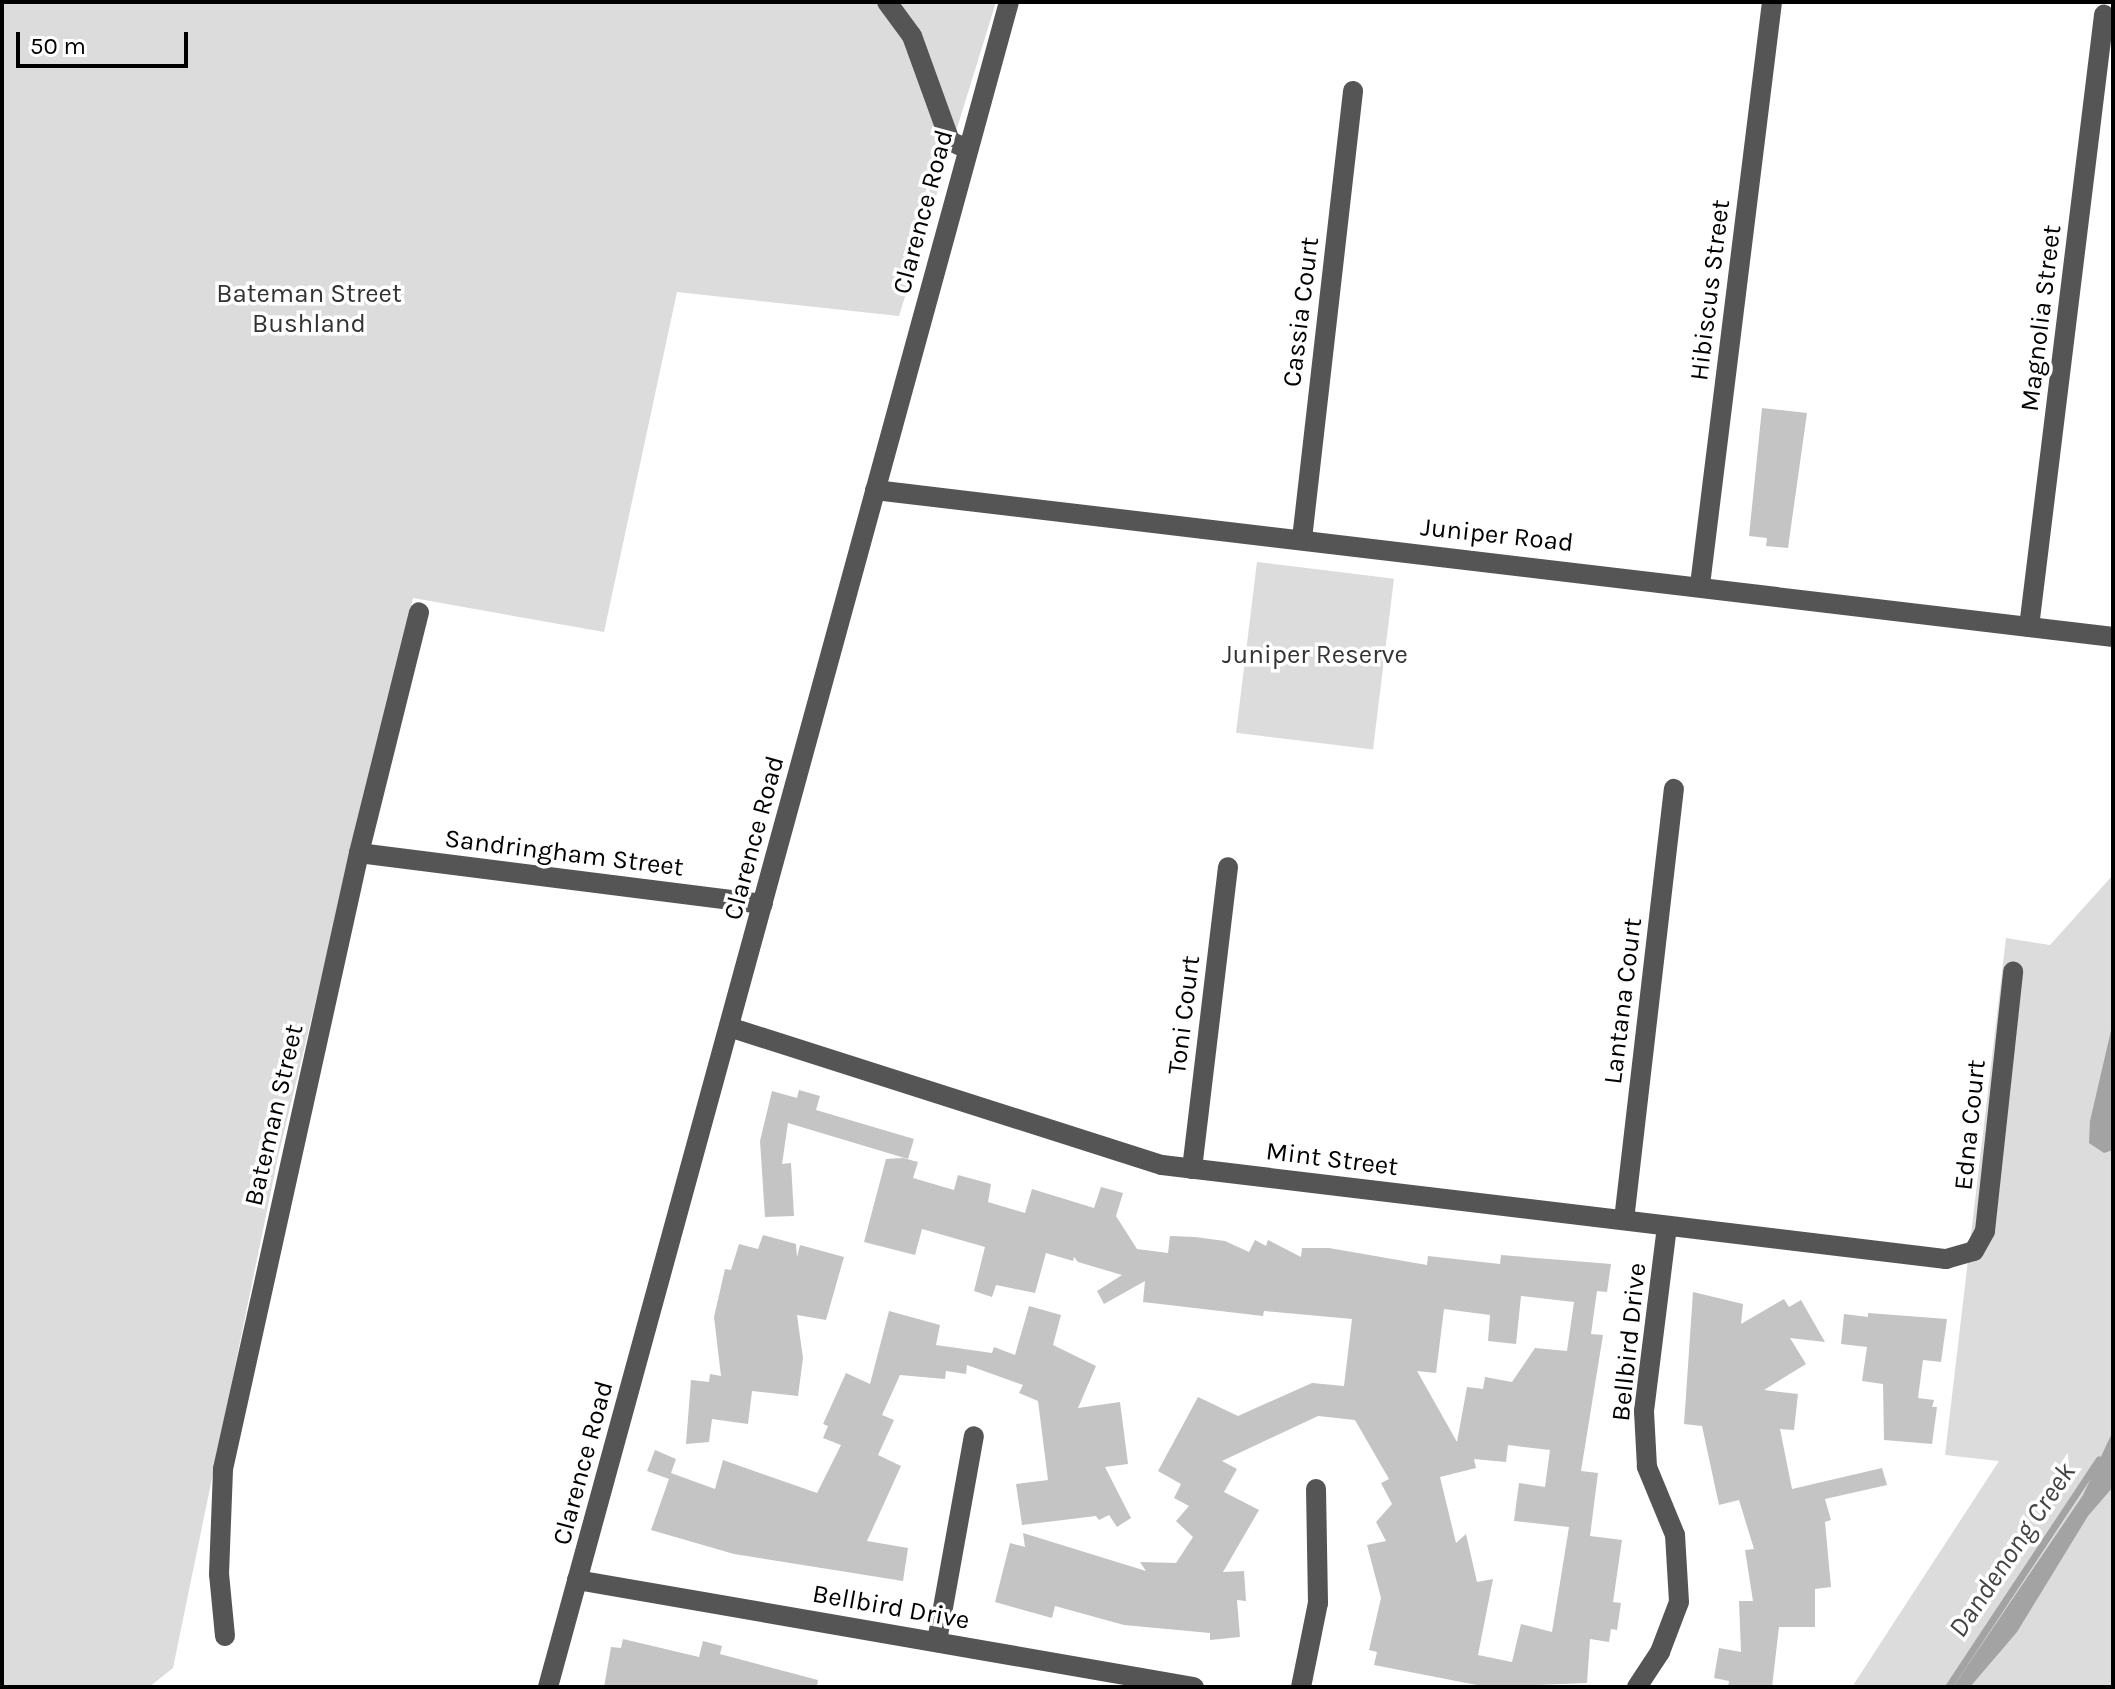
<!DOCTYPE html>
<style>
body{margin:0}
#map{position:relative;width:2115px;height:1689px;overflow:hidden;background:#fff;font-family:Karla,sans-serif}
div>[style]{position:absolute}
.green>*{inset:0;background:#dcdcdc;transform-origin:0 0}
.water>*{inset:0;background:#a3a3a3}
.stream>*{height:7px;margin:-3.5px;padding:0 3.5px;transform-origin:3.5px;border-radius:3.5px;background:#a3a3a3}
.building>*{inset:0;background:#c4c4c4}
.minor>*{height:20px;margin:-10px;padding:0 10px;transform-origin:10px;border-radius:10px;background:#555}
span{translate:-50% -50%;white-space:nowrap;text-align:center;line-height:1.15;-webkit-text-stroke:7px #fff;paint-order:stroke}
.street-label{font-size:26px;color:#000}
.park-label{font-size:26px;color:#333}
.water-label{font-size:28px;color:#444;font-style:italic}
.frame{position:absolute;inset:0;border:4px solid #000;pointer-events:none}
.scale{position:absolute;left:16px;top:32px;width:172px;height:36px;box-sizing:border-box;border:4px solid #000;border-top:0;padding-left:10px;font-size:24px;line-height:28px;white-space:nowrap;color:#000;-webkit-text-stroke:6px #fff;paint-order:stroke}
</style>
<div id="map">
<div class="green">
<i style="clip-path:polygon(2px 2px,996px 2px,899px 316px,677px 292px,604px 632px,413px 598px,278px 1157px,173px 1668px,149px 1687px,2px 1687px)"></i>
<i style="left:1257px;top:562px;width:138px;height:172px;rotate:7deg"></i>
<i style="clip-path:polygon(2113px 875px,2113px 1687px,1852px 1687px,1999px 1461px,1945px 1455px,2006px 938px,2050px 945px)"></i>
</div>
<div class="water">
<i style="clip-path:polygon(2113px 1022px,2113px 1150px,2104px 1153px,2089px 1143px,2090px 1121px)"></i>
<i style="clip-path:polygon(2113px 1431px,2113px 1487px,2088px 1516px,2017px 1632px,1970px 1687px,1953px 1687px,2083px 1495px)"></i>
</div>
<div class="stream">
<i style="left:1948px;top:1687px;width:273px;rotate:-56.5deg"></i>
</div>
<div class="building">
<i style="clip-path:polygon(1762px 408px,1807px 413px,1788px 548px,1766px 546px,1767px 538px,1749px 536px)"></i>
<i style="clip-path:polygon(799px 1090px,820px 1096px,816px 1110px,914px 1139px,908px 1159px,788px 1123px,782px 1164px,791px 1163px,794px 1216px,765px 1217px,760px 1141px,772px 1091px,797px 1098px)"></i>
<i style="clip-path:polygon(evenodd,903px 1158px,918px 1162px,913px 1178px,954px 1190px,958px 1175px,991px 1184px,988px 1202px,1025px 1213px,1032px 1189px,1094px 1208px,1101px 1187px,1123px 1193px,1116px 1216px,1137px 1249px,1168px 1253px,1170px 1236px,1195px 1237px,1225px 1241px,1249px 1252px,1255px 1240px,1266px 1246px,1268px 1240px,1301px 1257px,1302px 1248px,1329px 1248px,1427px 1265px,1428px 1256px,1500px 1264px,1501px 1255px,1611px 1264px,1607px 1292px,1597px 1291px,1591px 1334px,1603px 1335px,1581px 1471px,1598px 1473px,1590px 1536px,1622px 1540px,1613px 1602px,1621px 1603px,1617px 1630px,1611px 1629px,1609px 1642px,1590px 1639px,1587px 1683px,1487px 1687px,1374px 1665px,1377px 1652px,1369px 1650px,1381px 1598px,1367px 1545px,1386px 1541px,1376px 1522px,1392px 1504px,1381px 1483px,1389px 1479px,1355px 1420px,1318px 1416px,1222px 1461px,1237px 1469px,1224px 1492px,1259px 1510px,1223px 1572px,1244px 1571px,1246px 1601px,1237px 1600px,1240px 1637px,1210px 1640px,1210px 1633px,1124px 1625px,1055px 1606px,1052px 1618px,995px 1602px,1010px 1543px,1025px 1547px,1023px 1533px,1146px 1571px,1140px 1562px,1176px 1563px,1193px 1537px,1176px 1521px,1189px 1506px,1174px 1498px,1181px 1484px,1158px 1471px,1198px 1397px,1238px 1416px,1312px 1383px,1344px 1386px,1352px 1319px,1264px 1311px,1263px 1316px,1143px 1302px,1145px 1281px,1104px 1304px,1097px 1291px,1122px 1275px,1078px 1262px,1074px 1257px,1073px 1261px,1046px 1253px,1035px 1293px,996px 1285px,992px 1297px,974px 1291px,985px 1247px,922px 1229px,915px 1255px,864px 1242px,886px 1159px,903px 1158px,1521px 1296px,1574px 1302px,1567px 1351px,1535px 1348px,1512px 1382px,1485px 1377px,1483px 1389px,1467px 1387px,1457px 1442px,1417px 1371px,1436px 1373px,1444px 1309px,1490px 1315px,1488px 1341px,1516px 1344px,1521px 1296px,903px 1158px,1508px 1445px,1550px 1450px,1545px 1487px,1519px 1483px,1514px 1521px,1569px 1527px,1552px 1632px,1521px 1624px,1512px 1662px,1478px 1655px,1493px 1579px,1477px 1582px,1466px 1534px,1456px 1543px,1440px 1477px,1476px 1468px,1474px 1459px,1506px 1462px,1508px 1445px)"></i>
<i style="clip-path:polygon(763px 1235px,796px 1244px,797px 1257px,800px 1245px,844px 1257px,826px 1320px,797px 1315px,803px 1358px,798px 1396px,752px 1391px,748px 1424px,712px 1419px,709px 1442px,686px 1444px,691px 1380px,709px 1382px,710px 1374px,721px 1376px,714px 1317px,725px 1269px,731px 1270px,739px 1244px,758px 1249px)"></i>
<i style="clip-path:polygon(1693px 1292px,1743px 1304px,1741px 1324px,1784px 1299px,1789px 1307px,1801px 1300px,1825px 1342px,1790px 1338px,1806px 1364px,1764px 1390px,1798px 1394px,1794px 1430px,1780px 1429px,1792px 1489px,1882px 1468px,1887px 1485px,1825px 1499px,1831px 1520px,1825px 1522px,1831px 1587px,1815px 1589px,1815px 1627px,1779px 1627px,1772px 1687px,1728px 1687px,1729px 1681px,1714px 1678px,1719px 1648px,1741px 1652px,1739px 1601px,1753px 1601px,1745px 1550px,1754px 1549px,1739px 1500px,1719px 1505px,1702px 1426px,1684px 1424px)"></i>
<i style="clip-path:polygon(1029px 1306px,1061px 1315px,1053px 1345px,1096px 1366px,1078px 1408px,1120px 1402px,1128px 1464px,1105px 1467px,1131px 1518px,1117px 1527px,1109px 1515px,1099px 1520px,1096px 1516px,1022px 1525px,1016px 1484px,1048px 1480px,1038px 1401px,1019px 1393px,1023px 1385px,967px 1365px,966px 1374px,946px 1371px,945px 1379px,900px 1375px,882px 1415px,894px 1420px,878px 1455px,901px 1466px,867px 1541px,908px 1548px,903px 1581px,734px 1554px,651px 1530px,669px 1479px,647px 1471px,655px 1450px,676px 1459px,671px 1473px,715px 1489px,723px 1460px,817px 1493px,841px 1445px,823px 1438px,828px 1426px,823px 1424px,846px 1373px,870px 1384px,889px 1311px,940px 1325px,936px 1345px,992px 1353px,994px 1347px,1015px 1355px)"></i>
<i style="clip-path:polygon(1868px 1313px,1947px 1319px,1941px 1362px,1923px 1360px,1918px 1398px,1934px 1400px,1932px 1407px,1937px 1407px,1932px 1444px,1884px 1440px,1883px 1384px,1862px 1381px,1867px 1347px,1841px 1344px,1844px 1314px,1868px 1317px)"></i>
<i style="clip-path:polygon(623px 1639px,699px 1657px,703px 1641px,722px 1646px,720px 1654px,818px 1680px,817px 1687px,604px 1687px,611px 1647px,621px 1648px)"></i>
</div>
<div class="minor">
<i style="left:887px;top:2px;width:42px;rotate:53.7deg"></i>
<i style="left:912px;top:36px;width:112px;rotate:70.1deg"></i>
<i style="left:950px;top:141px;width:19px;rotate:25deg"></i>
<i style="left:875px;top:490px;width:1247px;rotate:6.77deg"></i>
<i style="left:1302px;top:539px;width:451px;rotate:-83.5deg"></i>
<i style="left:1700px;top:585px;width:587px;rotate:-82.96deg"></i>
<i style="left:2029px;top:627px;width:617px;rotate:-83.01deg"></i>
<i style="left:359px;top:853px;width:407px;rotate:7.2deg"></i>
<i style="left:729px;top:1027px;width:454px;rotate:17.7deg"></i>
<i style="left:1162px;top:1165px;width:790px;rotate:6.84deg"></i>
<i style="left:1946px;top:1259px;width:29px;rotate:-16deg"></i>
<i style="left:1974px;top:1251px;width:23px;rotate:-61deg"></i>
<i style="left:1985px;top:1231px;width:261px;rotate:-83.8deg"></i>
<i style="left:1192px;top:1169px;width:304px;rotate:-83.2deg"></i>
<i style="left:1624px;top:1220px;width:434px;rotate:-83.4deg"></i>
<i style="left:577px;top:1580px;width:626px;rotate:9.84deg"></i>
<i style="left:225px;top:1636px;width:62px;rotate:-95.5deg"></i>
<i style="left:219px;top:1574px;width:105px;rotate:-87.8deg"></i>
<i style="left:223px;top:1469px;width:631px;rotate:-77.55deg"></i>
<i style="left:359px;top:853px;width:248px;rotate:-76deg"></i>
<i style="left:937px;top:1641px;width:208px;rotate:-79.8deg"></i>
<i style="left:548px;top:1687px;width:1747px;rotate:-74.7deg"></i>
<i style="left:1301px;top:1687px;width:86px;rotate:-78.6deg"></i>
<i style="left:1318px;top:1603px;width:114px;rotate:-91deg"></i>
<i style="left:1637px;top:1687px;width:42px;rotate:-56.7deg"></i>
<i style="left:1660px;top:1652px;width:53px;rotate:-69.2deg"></i>
<i style="left:1679px;top:1602px;width:67px;rotate:-93.4deg"></i>
<i style="left:1675px;top:1535px;width:74px;rotate:-112.4deg"></i>
<i style="left:1647px;top:1467px;width:56px;rotate:-93.1deg"></i>
<i style="left:1644px;top:1411px;width:186px;rotate:-82.9deg"></i>
</div>
<div class="street-label">
<span style="left:923px;top:212px;rotate:-75deg">Clarence Road</span>
<span style="left:1710px;top:290px;rotate:-83deg">Hibiscus Street</span>
<span style="left:1301px;top:312px;rotate:-83deg">Cassia Court</span>
<span style="left:2041px;top:318px;rotate:-83deg">Magnolia Street</span>
<span style="left:1497px;top:535px;rotate:6deg">Juniper Road</span>
<span style="left:754px;top:838px;rotate:-75deg">Clarence Road</span>
<span style="left:564px;top:853px;rotate:7deg">Sandringham Street</span>
<span style="left:1623px;top:1001px;rotate:-83deg">Lantana Court</span>
<span style="left:1184px;top:1015px;rotate:-83deg">Toni Court</span>
<span style="left:274px;top:1115px;rotate:-77deg">Bateman Street</span>
<span style="left:1970px;top:1125px;rotate:-84deg">Edna Court</span>
<span style="left:1332px;top:1159px;rotate:7deg">Mint Street</span>
<span style="left:1629px;top:1342px;rotate:-84deg">Bellbird Drive</span>
<span style="left:583px;top:1463px;rotate:-75deg">Clarence Road</span>
<span style="left:891px;top:1607px;rotate:10deg">Bellbird Drive</span>
</div>
<div class="park-label">
<span style="left:309px;top:309px">Bateman Street<br>Bushland</span>
<span style="left:1315px;top:655px">Juniper Reserve</span>
</div>
<div class="water-label">
<span style="left:2012px;top:1550px;rotate:-56deg">Dandenong Creek</span>
</div>
<div class="frame"></div>
<div class="scale">50 m</div>
</div>
